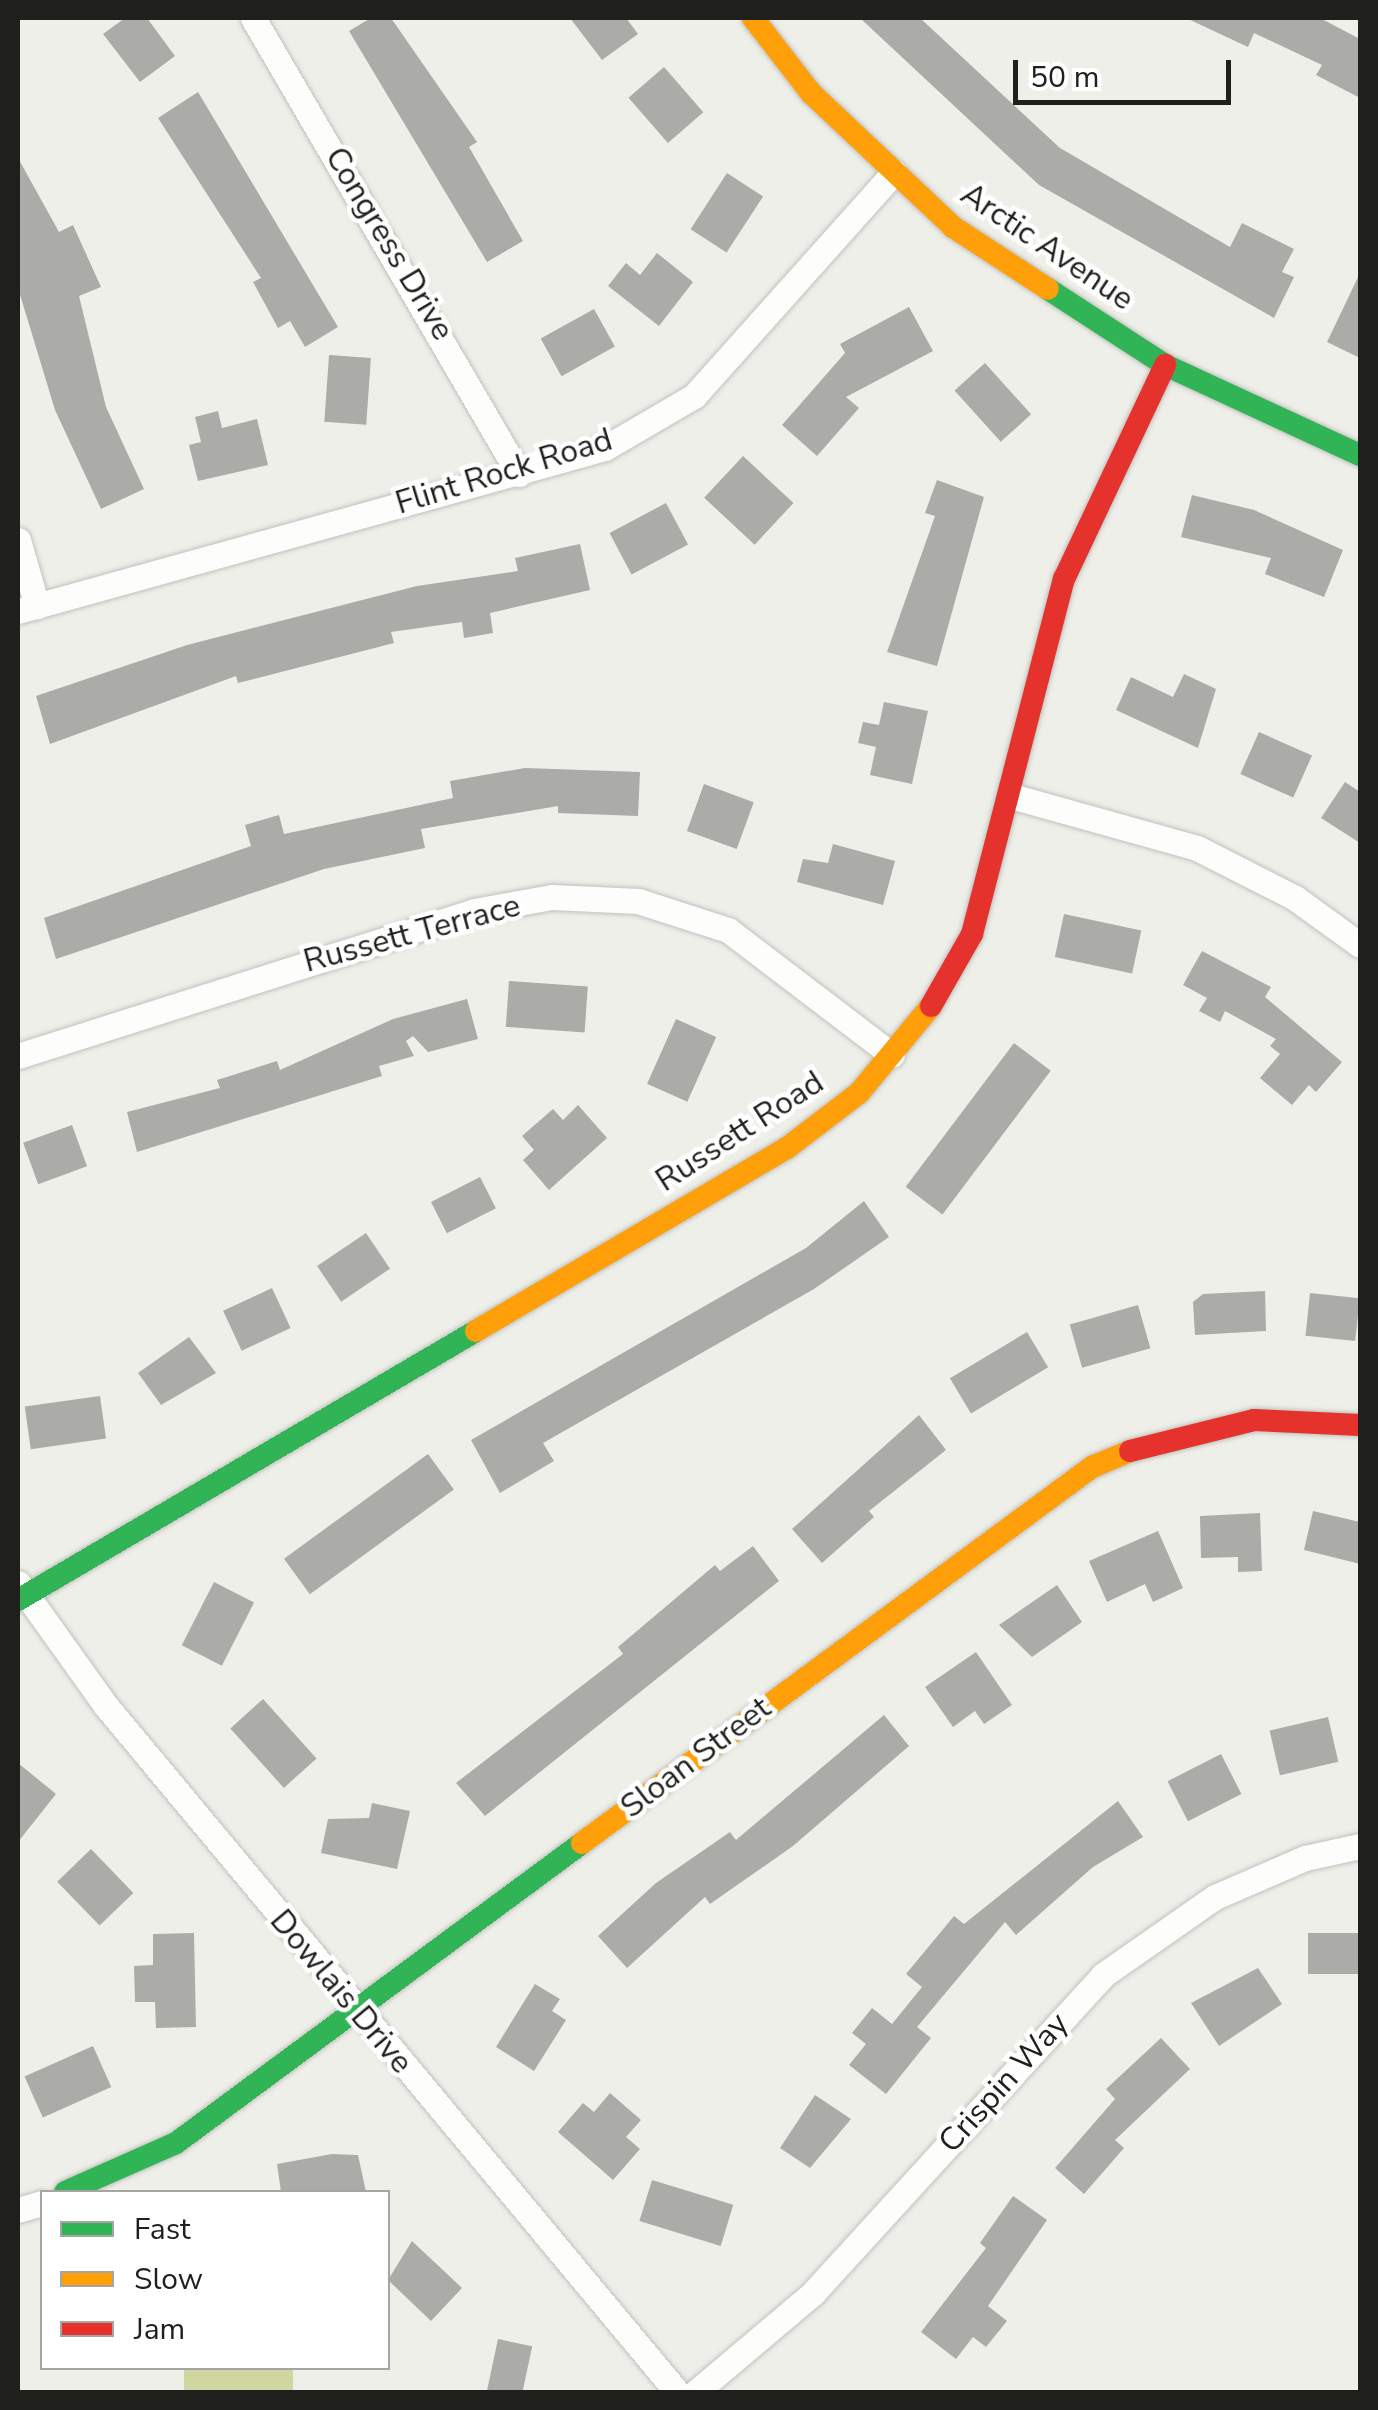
<!DOCTYPE html>
<style>
body{margin:0}
#map{position:relative;width:1378px;height:2410px;overflow:hidden;background:#efefea;font-family:"Nunito Sans",sans-serif}
div>[style]{position:absolute}
.forest>*{inset:0;background:#d0d6a0;transform-origin:0 0}
.building>*{inset:0;background:#ababa8;transform-origin:0 0}
.roads{filter:drop-shadow(0 0 2px #c1c1bd) drop-shadow(0 0 2px #c1c1bd)}
.street>*{height:25px;margin:-12.5px;padding:0 12.5px;transform-origin:12.5px;border-radius:12.5px;background:#fdfdfc}
.fast>*{height:22px;margin:-11px;padding:0 11px;transform-origin:11px;border-radius:11px;background:#30b455}
.slow>*{height:22px;margin:-11px;padding:0 11px;transform-origin:11px;border-radius:11px;background:#ff9f0a}
.jam>*{height:22px;margin:-11px;padding:0 11px;transform-origin:11px;border-radius:11px;background:#e5322d}
span{translate:-50% -50%;white-space:nowrap;text-align:center;line-height:1.15;-webkit-text-stroke:9px #fff;paint-order:stroke}
.street-label{font-size:32px;color:#1f1f1c}
.frame{position:absolute;inset:0;border:20px solid #1f1f1c;pointer-events:none}
.legend{position:absolute;left:40px;top:2190px;width:350px;height:180px;box-sizing:border-box;background:#fff;border:2px solid #a5a5a4;margin:0;padding:12px 18px;list-style:none;font-size:30px;color:#1f1f1c}
.legend li{display:flex;align-items:center;gap:20px;height:50px}
.legend b{width:50px;border:2px solid #a5a5a4}
.scale{position:absolute;left:1013px;top:60px;width:218px;height:45px;box-sizing:border-box;border:5px solid #1f1f1c;border-top:0;padding-left:12px;font-size:30px;line-height:35px;white-space:nowrap;color:#1f1f1c;-webkit-text-stroke:8px #fff;paint-order:stroke}
</style>
<div id="map">
<div class="forest">
<i style="left:184px;top:2368px;width:109px;height:25px"></i>
</div>
<div class="building">
<i style="clip-path:polygon(125px 18px,147px 18px,175px 56px,140px 82px,103px 34px)"></i>
<i style="clip-path:polygon(371px 18px,391px 18px,477px 142px,469px 147px,523px 241px,487px 262px,349px 31px)"></i>
<i style="clip-path:polygon(570px 18px,626px 18px,638px 34px,602px 60px)"></i>
<i style="clip-path:polygon(860px 18px,920px 18px,1060px 148px,1230px 247px,1242px 223px,1294px 249px,1282px 272px,1294px 277px,1274px 318px,1039px 185px)"></i>
<i style="clip-path:polygon(1186px 18px,1320px 18px,1360px 39px,1360px 98px,1316px 75px,1322px 65px,1254px 33px,1248px 47px)"></i>
<i style="left:664px;top:67px;width:60px;height:47px;rotate:49deg"></i>
<i style="clip-path:polygon(198px 92px,338px 327px,305px 347px,290px 321px,278px 328px,253px 282px,261px 278px,158px 118px)"></i>
<i style="clip-path:polygon(18px 158px,59px 232px,73px 225px,101px 287px,79px 296px,106px 407px,144px 489px,101px 509px,55px 410px,18px 288px)"></i>
<i style="left:727px;top:173px;width:43px;height:67px;rotate:33deg"></i>
<i style="clip-path:polygon(657px 253px,693px 282px,659px 326px,608px 286px,626px 263px,640px 275px)"></i>
<i style="clip-path:polygon(1360px 273px,1360px 358px,1327px 342px)"></i>
<i style="clip-path:polygon(909px 307px,933px 351px,846px 397px,859px 408px,817px 456px,782px 425px,845px 353px,840px 344px)"></i>
<i style="left:594px;top:309px;width:43px;height:61px;rotate:61deg"></i>
<i style="left:329px;top:355px;width:42px;height:67px;rotate:4deg"></i>
<i style="left:985px;top:363px;width:69px;height:41px;rotate:48deg"></i>
<i style="clip-path:polygon(218px 411px,222px 428px,257px 419px,268px 465px,198px 481px,189px 445px,201px 442px,195px 417px)"></i>
<i style="left:743px;top:456px;width:69px;height:57px;rotate:43deg"></i>
<i style="clip-path:polygon(937px 480px,984px 497px,937px 666px,887px 652px,935px 516px,925px 513px)"></i>
<i style="clip-path:polygon(1192px 495px,1254px 510px,1343px 550px,1324px 597px,1265px 574px,1271px 558px,1181px 537px)"></i>
<i style="left:666px;top:503px;width:47px;height:64px;rotate:62deg"></i>
<i style="clip-path:polygon(580px 544px,590px 590px,490px 613px,493px 633px,464px 638px,462px 622px,391px 632px,394px 643px,238px 683px,236px 676px,50px 744px,36px 696px,187px 645px,417px 586px,518px 571px,515px 558px)"></i>
<i style="clip-path:polygon(1184px 674px,1216px 689px,1198px 748px,1116px 710px,1131px 677px,1173px 697px)"></i>
<i style="clip-path:polygon(884px 702px,928px 711px,912px 784px,870px 775px,876px 747px,858px 743px,863px 722px,879px 725px)"></i>
<i style="left:1259px;top:732px;width:58px;height:46px;rotate:24deg"></i>
<i style="clip-path:polygon(525px 768px,640px 772px,638px 816px,558px 813px,558px 806px,421px 829px,425px 848px,324px 869px,56px 959px,44px 918px,251px 846px,245px 825px,279px 815px,284px 834px,453px 798px,450px 781px)"></i>
<i style="clip-path:polygon(1345px 782px,1360px 792px,1360px 843px,1321px 818px)"></i>
<i style="left:704px;top:784px;width:53px;height:50px;rotate:20deg"></i>
<i style="clip-path:polygon(833px 844px,895px 861px,883px 905px,797px 882px,803px 859px,828px 863px)"></i>
<i style="left:1064px;top:914px;width:79px;height:44px;rotate:12deg"></i>
<i style="clip-path:polygon(1202px 951px,1271px 987px,1265px 997px,1342px 1062px,1316px 1092px,1309px 1085px,1292px 1105px,1260px 1078px,1280px 1054px,1270px 1046px,1276px 1039px,1225px 1011px,1220px 1022px,1199px 1011px,1207px 998px,1183px 985px)"></i>
<i style="left:509px;top:981px;width:79px;height:46px;rotate:4deg"></i>
<i style="clip-path:polygon(467px 999px,478px 1039px,428px 1052px,413px 1036px,406px 1041px,414px 1056px,379px 1066px,382px 1076px,137px 1152px,127px 1112px,220px 1088px,217px 1080px,277px 1061px,280px 1070px,393px 1019px)"></i>
<i style="left:676px;top:1019px;width:44px;height:71px;rotate:24deg"></i>
<i style="left:1014px;top:1043px;width:46px;height:180px;rotate:37deg"></i>
<i style="clip-path:polygon(578px 1105px,607px 1138px,549px 1190px,523px 1160px,534px 1150px,522px 1136px,553px 1109px,563px 1120px)"></i>
<i style="left:72px;top:1125px;width:44px;height:52px;rotate:70deg"></i>
<i style="left:480px;top:1177px;width:35px;height:55px;rotate:63deg"></i>
<i style="clip-path:polygon(864px 1201px,889px 1237px,814px 1289px,543px 1443px,554px 1461px,500px 1493px,471px 1440px,806px 1248px)"></i>
<i style="left:366px;top:1233px;width:43px;height:59px;rotate:56deg"></i>
<i style="left:272px;top:1288px;width:44px;height:54px;rotate:65deg"></i>
<i style="clip-path:polygon(1265px 1291px,1266px 1331px,1195px 1335px,1193px 1302px,1203px 1294px)"></i>
<i style="left:1310px;top:1293px;width:50px;height:43px;rotate:6deg"></i>
<i style="left:1138px;top:1305px;width:45px;height:71px;rotate:74deg"></i>
<i style="left:1027px;top:1332px;width:41px;height:90px;rotate:59deg"></i>
<i style="clip-path:polygon(189px 1337px,216px 1373px,161px 1405px,138px 1373px)"></i>
<i style="left:100px;top:1396px;width:43px;height:76px;rotate:82deg"></i>
<i style="clip-path:polygon(919px 1415px,946px 1450px,869px 1511px,874px 1517px,822px 1563px,792px 1529px)"></i>
<i style="left:428px;top:1454px;width:44px;height:178px;rotate:54deg"></i>
<i style="clip-path:polygon(1313px 1511px,1360px 1522px,1360px 1564px,1304px 1550px)"></i>
<i style="clip-path:polygon(1260px 1513px,1262px 1571px,1238px 1572px,1238px 1557px,1201px 1558px,1200px 1516px)"></i>
<i style="clip-path:polygon(1158px 1531px,1183px 1588px,1153px 1602px,1145px 1584px,1107px 1602px,1089px 1561px)"></i>
<i style="clip-path:polygon(753px 1546px,779px 1581px,485px 1816px,456px 1783px,623px 1654px,618px 1647px,715px 1565px,720px 1571px)"></i>
<i style="left:214px;top:1582px;width:45px;height:71px;rotate:27deg"></i>
<i style="clip-path:polygon(1057px 1585px,1082px 1622px,1032px 1657px,999px 1625px)"></i>
<i style="clip-path:polygon(976px 1652px,1012px 1705px,984px 1724px,975px 1711px,953px 1727px,925px 1687px)"></i>
<i style="left:263px;top:1699px;width:80px;height:44px;rotate:48deg"></i>
<i style="clip-path:polygon(884px 1715px,909px 1746px,793px 1846px,710px 1904px,705px 1897px,627px 1968px,598px 1936px,656px 1883px,730px 1832px,736px 1840px)"></i>
<i style="left:1328px;top:1717px;width:46px;height:60px;rotate:77deg"></i>
<i style="left:1221px;top:1754px;width:45px;height:60px;rotate:63deg"></i>
<i style="clip-path:polygon(18px 1763px,56px 1794px,18px 1842px)"></i>
<i style="clip-path:polygon(1118px 1801px,1143px 1837px,1093px 1867px,1016px 1935px,1005px 1922px,917px 2027px,931px 2038px,886px 2094px,849px 2065px,866px 2044px,852px 2033px,872px 2008px,892px 2024px,922px 1987px,906px 1974px,954px 1916px,964px 1924px)"></i>
<i style="clip-path:polygon(372px 1803px,410px 1811px,397px 1869px,321px 1853px,328px 1819px,369px 1818px)"></i>
<i style="left:91px;top:1849px;width:61px;height:47px;rotate:46deg"></i>
<i style="clip-path:polygon(194px 1933px,196px 2027px,156px 2028px,155px 2002px,135px 2002px,134px 1966px,153px 1965px,153px 1934px)"></i>
<i style="left:1360px;top:1933px;width:41px;height:52px;rotate:90deg"></i>
<i style="clip-path:polygon(1258px 1968px,1282px 2004px,1219px 2046px,1191px 2003px)"></i>
<i style="clip-path:polygon(535px 1984px,560px 1999px,552px 2011px,566px 2020px,534px 2071px,496px 2047px)"></i>
<i style="clip-path:polygon(1161px 2038px,1190px 2069px,1115px 2140px,1124px 2148px,1084px 2194px,1055px 2168px,1115px 2099px,1106px 2089px)"></i>
<i style="left:93px;top:2046px;width:45px;height:75px;rotate:66deg"></i>
<i style="clip-path:polygon(610px 2093px,641px 2120px,626px 2137px,640px 2149px,613px 2180px,558px 2132px,583px 2103px,594px 2112px)"></i>
<i style="clip-path:polygon(815px 2095px,851px 2119px,810px 2168px,780px 2148px)"></i>
<i style="clip-path:polygon(332px 2154px,358px 2155px,366px 2192px,281px 2192px,277px 2164px)"></i>
<i style="left:652px;top:2180px;width:85px;height:43px;rotate:17deg"></i>
<i style="clip-path:polygon(1013px 2196px,1047px 2220px,988px 2306px,1007px 2321px,986px 2347px,973px 2337px,956px 2359px,921px 2332px,986px 2248px,980px 2243px)"></i>
<i style="clip-path:polygon(412px 2241px,462px 2288px,431px 2321px,388px 2280px)"></i>
<i style="left:498px;top:2339px;width:35px;height:54px;rotate:12deg"></i>
</div>
<div class="roads">
<div class="street">
<i style="left:253px;top:18px;width:528px;rotate:59.74deg"></i>
<i style="left:18px;top:540px;width:69px;rotate:73.9deg"></i>
<i style="left:18px;top:611px;width:609px;rotate:-15.52deg"></i>
<i style="left:605px;top:448px;width:103px;rotate:-30.3deg"></i>
<i style="left:694px;top:396px;width:300px;rotate:-48.2deg"></i>
<i style="left:1011px;top:796px;width:193px;rotate:15.6deg"></i>
<i style="left:1197px;top:848px;width:110px;rotate:27deg"></i>
<i style="left:1295px;top:898px;width:80px;rotate:35.9deg"></i>
<i style="left:18px;top:1056px;width:478px;rotate:-17.6deg"></i>
<i style="left:474px;top:911px;width:79px;rotate:-10.2deg"></i>
<i style="left:552px;top:897px;width:86px;rotate:2.7deg"></i>
<i style="left:638px;top:901px;width:95px;rotate:17.9deg"></i>
<i style="left:728px;top:930px;width:206px;rotate:37.3deg"></i>
<i style="left:18px;top:1583px;width:151px;rotate:54.4deg"></i>
<i style="left:106px;top:1706px;width:893px;rotate:50.23deg"></i>
<i style="left:18px;top:2210px;width:25px;rotate:-16deg"></i>
<i style="left:696px;top:2392px;width:153px;rotate:-40.2deg"></i>
<i style="left:813px;top:2293px;width:430px;rotate:-47.6deg"></i>
<i style="left:1103px;top:1975px;width:136px;rotate:-34.9deg"></i>
<i style="left:1215px;top:1897px;width:98px;rotate:-23.4deg"></i>
<i style="left:1305px;top:1858px;width:56px;rotate:-12.3deg"></i>
</div>
<div class="fast">
<i style="left:1048px;top:289px;width:140px;rotate:33deg"></i>
<i style="left:1165px;top:365px;width:215px;rotate:24.8deg"></i>
<i style="left:18px;top:1600px;width:531px;rotate:-30.43deg"></i>
<i style="left:65px;top:2192px;width:121px;rotate:-23.8deg"></i>
<i style="left:176px;top:2143px;width:505px;rotate:-36.46deg"></i>
</div>
<div class="slow">
<i style="left:753px;top:18px;width:95px;rotate:52.3deg"></i>
<i style="left:811px;top:93px;width:195px;rotate:43.3deg"></i>
<i style="left:953px;top:227px;width:113px;rotate:33.1deg"></i>
<i style="left:476px;top:1331px;width:361px;rotate:-30.5deg"></i>
<i style="left:787px;top:1148px;width:91px;rotate:-37.4deg"></i>
<i style="left:859px;top:1093px;width:113px;rotate:-50.4deg"></i>
<i style="left:582px;top:1843px;width:634px;rotate:-36.4deg"></i>
<i style="left:1092px;top:1467px;width:41px;rotate:-22.8deg"></i>
</div>
<div class="jam">
<i style="left:931px;top:1006px;width:83px;rotate:-60.3deg"></i>
<i style="left:972px;top:934px;width:367px;rotate:-75.5deg"></i>
<i style="left:1064px;top:579px;width:237px;rotate:-64.7deg"></i>
<i style="left:1130px;top:1451px;width:128px;rotate:-14deg"></i>
<i style="left:1254px;top:1420px;width:106px;rotate:2.7deg"></i>
</div>
</div>
<div class="street-label">
<span style="left:389px;top:244px;rotate:59deg">Congress Drive</span>
<span style="left:1047px;top:247px;rotate:34deg">Arctic Avenue</span>
<span style="left:504px;top:472px;rotate:-17deg">Flint Rock Road</span>
<span style="left:412px;top:934px;rotate:-15deg">Russett Terrace</span>
<span style="left:740px;top:1132px;rotate:-33deg">Russett Road</span>
<span style="left:696px;top:1758px;rotate:-37deg">Sloan Street</span>
<span style="left:341px;top:1992px;rotate:50deg">Dowlais Drive</span>
<span style="left:1004px;top:2083px;rotate:-48deg">Crispin Way</span>
</div>
<div class="frame"></div>
<ul class="legend">
<li><b style="height:12px;background:#30b455"></b>Fast</li>
<li><b style="height:12px;background:#ff9f0a"></b>Slow</li>
<li><b style="height:12px;background:#e5322d"></b>Jam</li>
</ul>
<div class="scale">50 m</div>
</div>
